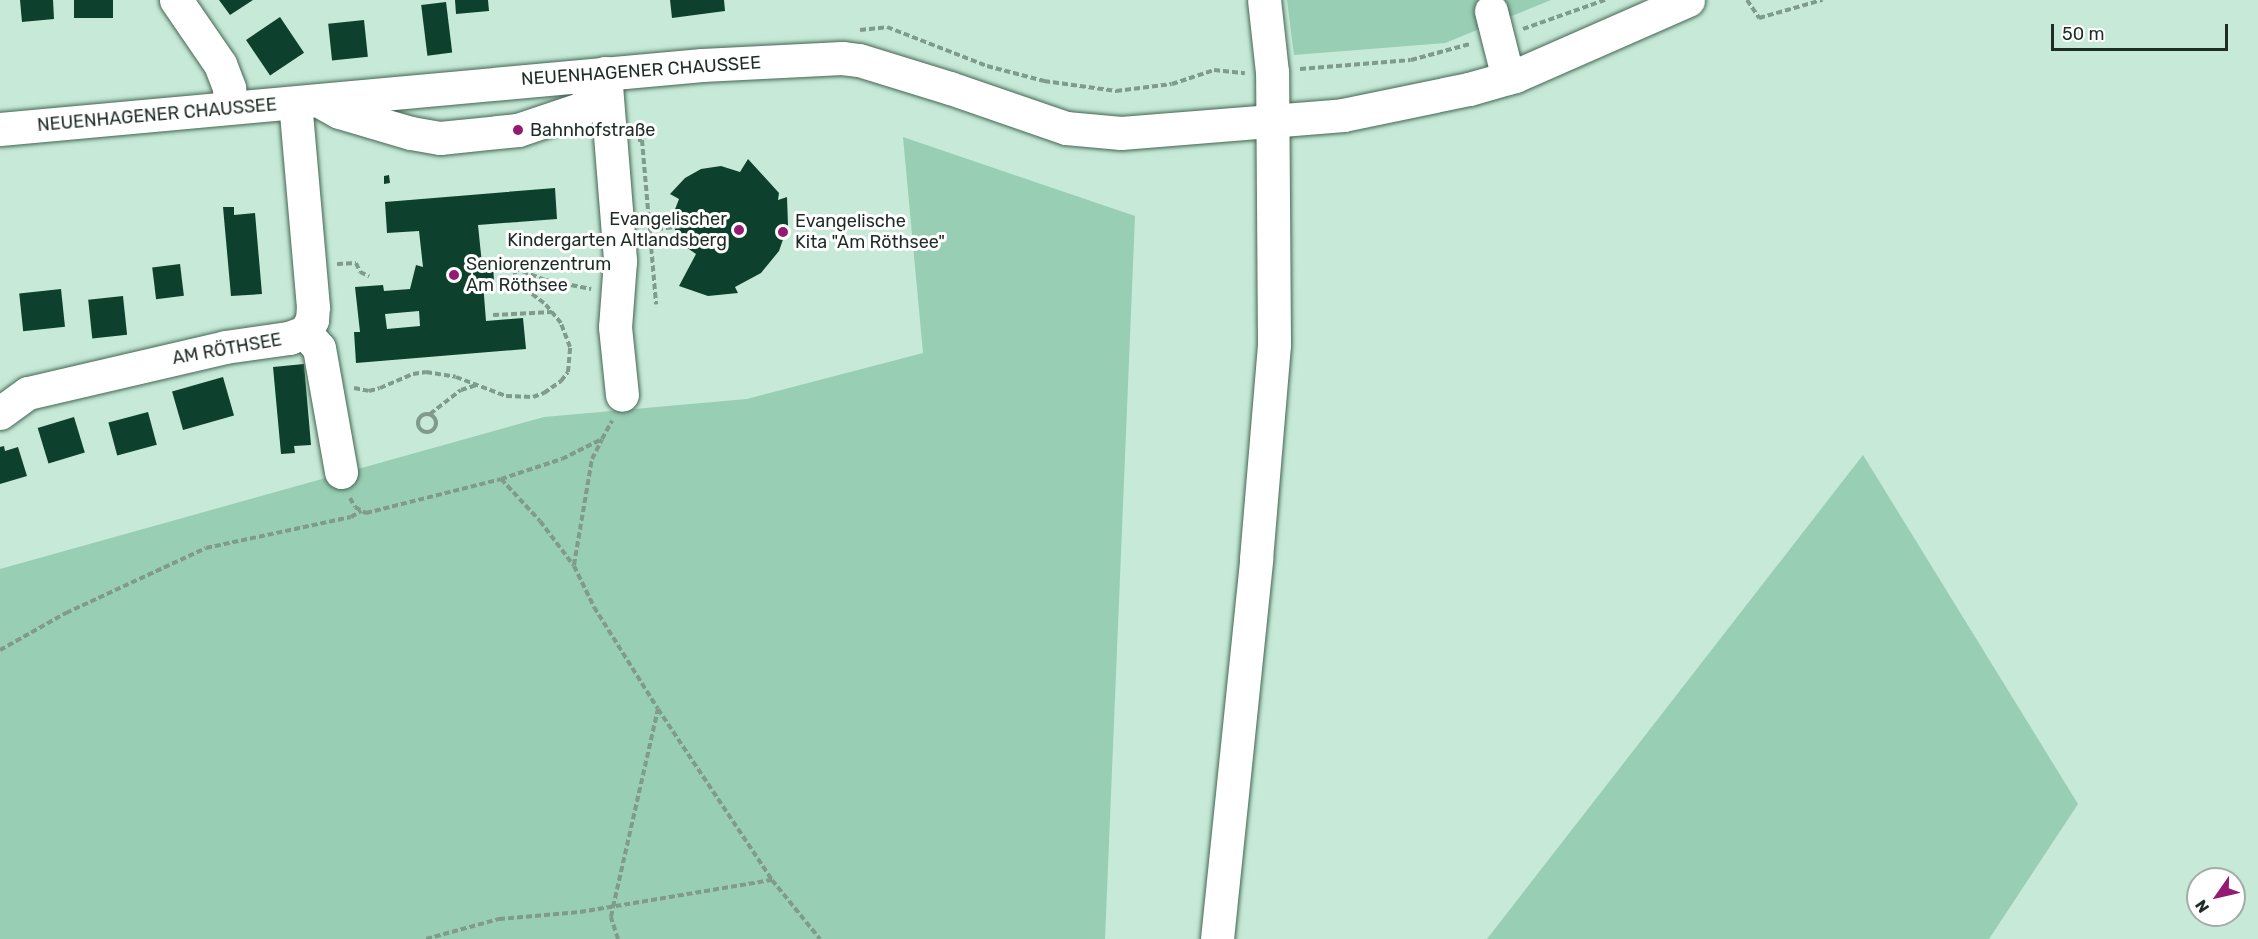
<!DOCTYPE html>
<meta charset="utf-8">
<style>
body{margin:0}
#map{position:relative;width:2258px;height:939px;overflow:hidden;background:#c6ead7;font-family:Rubik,sans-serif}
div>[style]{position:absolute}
.green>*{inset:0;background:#98ceb3}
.building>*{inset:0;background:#0e412d;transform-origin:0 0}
.path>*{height:4px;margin-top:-2px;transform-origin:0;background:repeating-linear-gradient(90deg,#809a8c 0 6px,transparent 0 9px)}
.path>.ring{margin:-2px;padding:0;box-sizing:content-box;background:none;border:4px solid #809a8c;border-radius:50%}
.roads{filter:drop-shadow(0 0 2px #446554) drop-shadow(0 0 2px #446554)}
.minor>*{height:33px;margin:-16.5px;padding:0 16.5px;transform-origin:16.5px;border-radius:16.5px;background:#fff}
.major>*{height:33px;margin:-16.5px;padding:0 16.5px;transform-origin:16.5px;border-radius:16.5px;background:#fff}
.dots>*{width:16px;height:16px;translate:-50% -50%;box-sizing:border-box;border:3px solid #fff;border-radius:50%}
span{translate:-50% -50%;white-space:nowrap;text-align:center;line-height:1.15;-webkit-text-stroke:6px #fff;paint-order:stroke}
.street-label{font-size:18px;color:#1e2c25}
.poi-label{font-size:18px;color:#1e2c25}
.left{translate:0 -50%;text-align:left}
.right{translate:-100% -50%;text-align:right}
.north{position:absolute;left:2186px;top:867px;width:60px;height:60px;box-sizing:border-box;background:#fff;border:2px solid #a5aba8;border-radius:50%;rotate:236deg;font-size:16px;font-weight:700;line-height:24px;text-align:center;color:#1e2c25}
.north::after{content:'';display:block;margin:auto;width:21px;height:27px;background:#951a74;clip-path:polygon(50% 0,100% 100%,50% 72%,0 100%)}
.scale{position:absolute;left:2051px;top:24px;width:177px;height:27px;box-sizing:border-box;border:3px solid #1e2c25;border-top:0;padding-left:8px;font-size:18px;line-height:21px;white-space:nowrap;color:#1e2c25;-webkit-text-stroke:4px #fff;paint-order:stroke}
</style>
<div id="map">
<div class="green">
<i style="clip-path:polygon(1287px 0,1551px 0,1445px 43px,1294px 55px)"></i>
<i style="clip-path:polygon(903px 137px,1135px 216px,1105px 939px,0 939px,0 569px,544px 417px,747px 399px,923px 353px)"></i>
<i style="clip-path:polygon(1863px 455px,2078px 804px,1989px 939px,1487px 939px)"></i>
</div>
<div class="building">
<i style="clip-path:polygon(20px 0,53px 0,54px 19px,22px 22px)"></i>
<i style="left:74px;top:0;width:39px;height:18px"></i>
<i style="clip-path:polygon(219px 0,253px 0,230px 15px)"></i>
<i style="clip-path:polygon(455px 0,488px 0,489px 11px,456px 14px)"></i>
<i style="clip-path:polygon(670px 0,724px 0,725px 11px,672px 18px)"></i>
<i style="left:446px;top:2px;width:51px;height:25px;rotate:83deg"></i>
<i style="left:280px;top:17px;width:43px;height:41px;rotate:56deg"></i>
<i style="left:364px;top:20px;width:37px;height:36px;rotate:84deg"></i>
<i style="clip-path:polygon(748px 159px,779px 193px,778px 200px,787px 197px,788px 225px,779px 251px,761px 273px,735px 287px,738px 293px,708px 296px,679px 286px,696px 254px,683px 245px,675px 230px,674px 212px,679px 199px,670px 194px,685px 178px,701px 169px,721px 166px,740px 172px)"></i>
<i style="clip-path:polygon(389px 175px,390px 183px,384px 184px,384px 176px)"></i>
<i style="clip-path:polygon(evenodd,555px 188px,557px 219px,478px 225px,482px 264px,493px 263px,494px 282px,483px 283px,486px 321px,523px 318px,526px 349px,356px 363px,354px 332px,360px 332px,355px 287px,383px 285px,384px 291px,410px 289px,416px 265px,423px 267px,419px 231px,387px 233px,385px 202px,555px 188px,419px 311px,420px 326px,387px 329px,385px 314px,419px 311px)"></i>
<i style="clip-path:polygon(223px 207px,234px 207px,234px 215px,255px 213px,262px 294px,231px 296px)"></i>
<i style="left:180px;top:264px;width:32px;height:28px;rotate:83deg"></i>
<i style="left:61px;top:289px;width:38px;height:42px;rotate:84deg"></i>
<i style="left:123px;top:296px;width:39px;height:35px;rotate:84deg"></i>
<i style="clip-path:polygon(304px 364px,311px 445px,294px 446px,295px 453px,281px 454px,273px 367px)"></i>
<i style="left:223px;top:377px;width:40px;height:53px;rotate:74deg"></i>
<i style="left:148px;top:412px;width:34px;height:41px;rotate:75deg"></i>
<i style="left:74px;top:417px;width:37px;height:38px;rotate:73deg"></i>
<i style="clip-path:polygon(4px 446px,5px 451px,18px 447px,27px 476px,0 484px,0 447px)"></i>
</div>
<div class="path">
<i style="left:1747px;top:0;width:22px;rotate:56deg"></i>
<i style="left:1759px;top:18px;width:66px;rotate:-15.9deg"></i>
<i style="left:1523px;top:29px;width:87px;rotate:-19.5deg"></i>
<i style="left:860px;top:30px;width:27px;rotate:-6deg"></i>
<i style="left:887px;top:27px;width:107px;rotate:21.3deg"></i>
<i style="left:987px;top:66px;width:59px;rotate:14.7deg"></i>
<i style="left:1044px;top:81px;width:73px;rotate:7.9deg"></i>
<i style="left:1116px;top:91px;width:56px;rotate:-7.1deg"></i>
<i style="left:1172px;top:84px;width:44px;rotate:-18.4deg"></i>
<i style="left:1214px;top:70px;width:31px;rotate:6deg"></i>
<i style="left:1300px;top:69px;width:111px;rotate:-4.6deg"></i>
<i style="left:1411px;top:60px;width:61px;rotate:-15.2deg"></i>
<i style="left:638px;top:140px;width:4px"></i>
<i style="left:642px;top:140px;width:165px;rotate:85.1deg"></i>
<i style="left:648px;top:230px;width:55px;rotate:-6.2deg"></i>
<i style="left:337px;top:264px;width:19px;rotate:-3deg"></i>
<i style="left:356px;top:263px;width:10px;rotate:66deg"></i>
<i style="left:360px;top:272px;width:10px;rotate:24deg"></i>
<i style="left:493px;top:315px;width:59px;rotate:-2.9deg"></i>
<i style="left:354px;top:388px;width:15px;rotate:11deg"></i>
<i style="left:369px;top:391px;width:11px;rotate:-15deg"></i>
<i style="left:380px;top:388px;width:36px;rotate:-23deg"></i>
<i style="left:413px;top:374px;width:13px;rotate:-9deg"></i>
<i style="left:426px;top:372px;width:30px;rotate:9deg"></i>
<i style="left:456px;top:377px;width:53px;rotate:20.8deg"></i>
<i style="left:506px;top:396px;width:27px;rotate:2deg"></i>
<i style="left:533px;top:397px;width:12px;rotate:-20deg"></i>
<i style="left:544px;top:393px;width:21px;rotate:-35deg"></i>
<i style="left:561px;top:381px;width:11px;rotate:-52deg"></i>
<i style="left:568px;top:372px;width:25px;rotate:-85deg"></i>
<i style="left:570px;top:347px;width:26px;rotate:-111deg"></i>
<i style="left:561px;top:323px;width:26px;rotate:-130deg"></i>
<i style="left:544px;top:303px;width:34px;rotate:-143deg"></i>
<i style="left:517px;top:283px;width:15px;rotate:-101deg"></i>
<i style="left:514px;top:268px;width:33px;rotate:21deg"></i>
<i style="left:545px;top:280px;width:47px;rotate:11.1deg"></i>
<i class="ring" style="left:418px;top:414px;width:14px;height:14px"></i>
<i style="left:430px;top:414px;width:39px;rotate:-38deg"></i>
<i style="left:461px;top:390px;width:16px;rotate:-18deg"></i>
<i style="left:501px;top:479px;width:57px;rotate:47.1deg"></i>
<i style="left:540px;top:521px;width:56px;rotate:52.9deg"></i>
<i style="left:574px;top:566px;width:46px;rotate:64deg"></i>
<i style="left:594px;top:607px;width:120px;rotate:57.9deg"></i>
<i style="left:658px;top:709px;width:206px;rotate:56.3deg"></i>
<i style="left:772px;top:880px;width:76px;rotate:50.9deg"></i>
<i style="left:350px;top:498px;width:10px;rotate:61deg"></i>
<i style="left:355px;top:507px;width:13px;rotate:29deg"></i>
<i style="left:366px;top:513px;width:139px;rotate:-14.1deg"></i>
<i style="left:501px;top:479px;width:64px;rotate:-18.2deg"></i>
<i style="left:562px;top:459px;width:45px;rotate:-26.6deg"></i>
<i style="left:602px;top:439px;width:21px;rotate:-61deg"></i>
<i style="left:574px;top:565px;width:108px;rotate:-80.4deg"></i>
<i style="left:592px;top:459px;width:22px;rotate:-63deg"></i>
<i style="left:0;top:650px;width:76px;rotate:-29.3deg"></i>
<i style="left:66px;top:613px;width:154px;rotate:-24.9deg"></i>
<i style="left:206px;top:548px;width:148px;rotate:-12.1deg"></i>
<i style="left:351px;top:517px;width:12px;rotate:-31deg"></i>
<i style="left:426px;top:939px;width:76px;rotate:-15.3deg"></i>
<i style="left:499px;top:919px;width:81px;rotate:-4.9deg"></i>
<i style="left:580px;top:912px;width:195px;rotate:-9.5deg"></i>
<i style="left:618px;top:939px;width:23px;rotate:-108deg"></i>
<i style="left:611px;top:917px;width:10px;rotate:-79deg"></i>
<i style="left:613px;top:907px;width:203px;rotate:-77.2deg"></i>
</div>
<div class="roads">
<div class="minor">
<i style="left:176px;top:0;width:78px;rotate:55.5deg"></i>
<i style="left:220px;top:64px;width:26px;rotate:69deg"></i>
<i style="left:229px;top:88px;width:18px;rotate:87deg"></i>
<i style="left:1491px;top:11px;width:69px;rotate:75.8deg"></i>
<i style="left:605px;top:73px;width:189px;rotate:85.4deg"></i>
<i style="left:620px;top:261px;width:66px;rotate:94.3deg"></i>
<i style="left:615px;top:327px;width:68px;rotate:84.1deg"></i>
<i style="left:323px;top:103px;width:18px;rotate:29deg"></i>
<i style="left:339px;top:112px;width:75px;rotate:16.3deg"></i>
<i style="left:411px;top:133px;width:29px;rotate:10deg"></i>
<i style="left:440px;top:138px;width:78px;rotate:-5.9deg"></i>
<i style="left:518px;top:130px;width:69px;rotate:-18.7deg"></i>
<i style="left:583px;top:108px;width:41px;rotate:-57.8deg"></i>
<i style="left:0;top:129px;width:705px;rotate:-5.21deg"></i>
<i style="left:702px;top:65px;width:140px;rotate:-2.9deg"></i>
<i style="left:842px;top:58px;width:17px;rotate:7deg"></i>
<i style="left:859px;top:60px;width:95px;rotate:17.1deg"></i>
<i style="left:950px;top:88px;width:123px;rotate:19deg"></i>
<i style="left:1066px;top:128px;width:55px;rotate:5.2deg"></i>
<i style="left:1121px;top:133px;width:223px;rotate:-4.6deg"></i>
<i style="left:1343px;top:115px;width:129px;rotate:-11.7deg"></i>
<i style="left:1469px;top:89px;width:48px;rotate:-15.8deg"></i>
<i style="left:1515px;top:76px;width:189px;rotate:-23.7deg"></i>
<i style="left:305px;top:332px;width:21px;rotate:49deg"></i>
<i style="left:319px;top:348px;width:126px;rotate:79.9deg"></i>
<i style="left:0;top:413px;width:34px;rotate:-36deg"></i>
<i style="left:28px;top:393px;width:202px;rotate:-13.1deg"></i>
<i style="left:225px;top:347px;width:65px;rotate:-8deg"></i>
<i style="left:289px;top:338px;width:17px;rotate:-21deg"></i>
<i style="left:305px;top:332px;width:14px;rotate:-60deg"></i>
<i style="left:312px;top:320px;width:13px;rotate:-86deg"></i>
<i style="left:313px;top:307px;width:205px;rotate:-95deg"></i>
</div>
<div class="major">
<i style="left:1217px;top:939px;width:382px;rotate:-84.1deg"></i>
<i style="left:1256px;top:559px;width:216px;rotate:-85.2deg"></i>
<i style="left:1274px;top:344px;width:272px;rotate:-90.4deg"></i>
<i style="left:1272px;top:72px;width:72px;rotate:-96.3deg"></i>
</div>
</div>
<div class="dots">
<i style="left:518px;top:130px;background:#951a74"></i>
<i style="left:739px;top:230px;background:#951a74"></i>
<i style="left:783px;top:232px;background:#951a74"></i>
<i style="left:454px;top:275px;background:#951a74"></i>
</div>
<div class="street-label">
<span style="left:641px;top:71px;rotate:-4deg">NEUENHAGENER CHAUSSEE</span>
<span style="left:157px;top:115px;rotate:-5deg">NEUENHAGENER CHAUSSEE</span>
<span style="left:227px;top:349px;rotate:-10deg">AM RÖTHSEE</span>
</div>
<div class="poi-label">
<span class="left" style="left:530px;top:130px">Bahnhofstraße</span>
<span class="right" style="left:727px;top:230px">Evangelischer<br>Kindergarten Altlandsberg</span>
<span class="left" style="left:795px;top:232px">Evangelische<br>Kita "Am Röthsee"</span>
<span class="left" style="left:466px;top:275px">Seniorenzentrum<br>Am Röthsee</span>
</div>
<div class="north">N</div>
<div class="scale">50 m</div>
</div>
